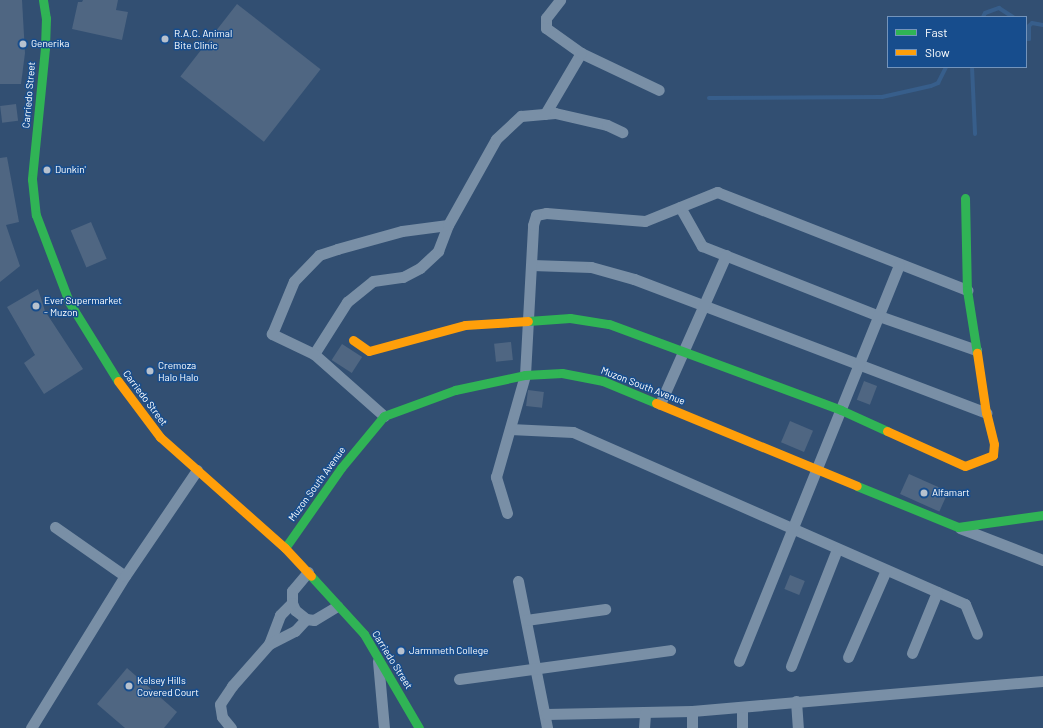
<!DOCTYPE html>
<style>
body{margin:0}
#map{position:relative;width:1043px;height:728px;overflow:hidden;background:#324f72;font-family:Barlow,sans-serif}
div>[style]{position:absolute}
.stream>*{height:4px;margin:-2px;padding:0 2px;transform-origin:2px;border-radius:2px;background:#375e8b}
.building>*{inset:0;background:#4f6682;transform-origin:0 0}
.street>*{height:11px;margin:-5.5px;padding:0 5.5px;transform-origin:5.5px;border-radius:5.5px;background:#798fa6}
.fast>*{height:9px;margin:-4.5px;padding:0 4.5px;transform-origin:4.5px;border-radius:4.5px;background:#30b455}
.slow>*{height:9px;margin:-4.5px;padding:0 4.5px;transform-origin:4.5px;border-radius:4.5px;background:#ff9f0a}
.dots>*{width:11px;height:11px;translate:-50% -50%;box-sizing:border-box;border:2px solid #174d8d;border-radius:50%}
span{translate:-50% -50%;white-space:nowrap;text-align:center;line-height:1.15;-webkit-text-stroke:3px #174d8d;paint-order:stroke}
.poi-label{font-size:10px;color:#fff}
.left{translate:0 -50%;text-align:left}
.street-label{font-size:10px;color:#fff}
.legend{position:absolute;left:887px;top:16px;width:140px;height:52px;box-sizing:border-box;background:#174d8d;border:1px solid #7494bb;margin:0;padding:5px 7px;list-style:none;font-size:12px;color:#fff}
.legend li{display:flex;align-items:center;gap:8px;height:20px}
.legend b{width:20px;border:1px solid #7494bb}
</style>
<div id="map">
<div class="stream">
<i style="left:983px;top:17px;width:4px;rotate:-63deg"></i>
<i style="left:985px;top:13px;width:15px;rotate:-20deg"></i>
<i style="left:999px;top:8px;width:17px;rotate:33deg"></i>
<i style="left:1026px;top:39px;width:3px"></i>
<i style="left:1029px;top:39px;width:13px;rotate:-90deg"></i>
<i style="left:1029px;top:26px;width:4px;rotate:-45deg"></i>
<i style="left:1032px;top:23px;width:11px;rotate:10deg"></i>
<i style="left:972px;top:67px;width:67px;rotate:87.4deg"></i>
<i style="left:709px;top:98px;width:173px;rotate:-0.3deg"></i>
<i style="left:882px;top:97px;width:50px;rotate:-12.7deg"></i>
<i style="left:931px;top:86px;width:8px;rotate:-23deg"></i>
<i style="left:938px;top:83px;width:18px;rotate:-63deg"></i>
</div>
<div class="building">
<i style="clip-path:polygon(0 0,22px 0,25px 53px,21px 84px,0 84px)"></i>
<i style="clip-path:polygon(83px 0,118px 0,116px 10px,128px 12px,122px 40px,72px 29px,78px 2px,82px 2px)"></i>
<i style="left:237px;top:4px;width:106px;height:92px;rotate:38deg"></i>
<i style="left:16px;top:104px;width:17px;height:16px;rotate:83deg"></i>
<i style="clip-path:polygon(7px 157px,19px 222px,6px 225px,20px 266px,0 282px,0 158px)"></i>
<i style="left:91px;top:222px;width:40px;height:22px;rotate:67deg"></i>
<i style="clip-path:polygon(38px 289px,45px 311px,83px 369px,44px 394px,24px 363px,35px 355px,7px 307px)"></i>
<i style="left:511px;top:342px;width:18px;height:17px;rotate:84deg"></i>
<i style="left:342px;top:344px;width:24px;height:19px;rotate:33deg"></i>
<i style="left:864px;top:381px;width:14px;height:20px;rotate:21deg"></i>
<i style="left:528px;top:390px;width:16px;height:16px;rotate:7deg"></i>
<i style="left:790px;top:421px;width:25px;height:23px;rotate:23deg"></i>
<i style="left:909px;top:474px;width:43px;height:22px;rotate:24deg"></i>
<i style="left:790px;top:575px;width:16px;height:15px;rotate:22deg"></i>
<i style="clip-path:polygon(127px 668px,177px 712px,164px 728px,125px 728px,97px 704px)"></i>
</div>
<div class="street">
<i style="left:581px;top:53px;width:86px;rotate:25.4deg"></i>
<i style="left:545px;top:114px;width:71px;rotate:-59.5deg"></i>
<i style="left:581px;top:53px;width:43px;rotate:-144.5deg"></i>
<i style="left:546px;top:28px;width:10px;rotate:-90deg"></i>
<i style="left:546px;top:18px;width:23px;rotate:-52deg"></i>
<i style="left:680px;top:207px;width:45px;rotate:60.6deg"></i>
<i style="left:702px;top:246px;width:190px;rotate:21.6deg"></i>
<i style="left:879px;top:316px;width:103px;rotate:19.3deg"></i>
<i style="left:532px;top:265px;width:59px;rotate:1.9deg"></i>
<i style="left:591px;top:267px;width:45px;rotate:15.6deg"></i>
<i style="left:634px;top:279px;width:377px;rotate:20.8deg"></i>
<i style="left:314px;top:354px;width:62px;rotate:-57.6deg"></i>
<i style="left:347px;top:302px;width:33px;rotate:-39deg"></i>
<i style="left:373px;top:281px;width:30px;rotate:-8deg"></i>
<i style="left:403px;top:277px;width:19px;rotate:-28deg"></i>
<i style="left:420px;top:268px;width:25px;rotate:-43deg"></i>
<i style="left:438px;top:251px;width:28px;rotate:-69deg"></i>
<i style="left:660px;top:404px;width:163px;rotate:-66.1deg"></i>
<i style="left:384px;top:416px;width:94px;rotate:-138.5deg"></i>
<i style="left:314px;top:354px;width:47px;rotate:-154.5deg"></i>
<i style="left:272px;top:334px;width:57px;rotate:-67.5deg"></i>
<i style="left:294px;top:281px;width:36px;rotate:-46deg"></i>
<i style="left:319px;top:255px;width:19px;rotate:-18deg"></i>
<i style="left:337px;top:249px;width:67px;rotate:-15.5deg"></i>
<i style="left:402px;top:231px;width:46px;rotate:-7.4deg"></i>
<i style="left:448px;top:225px;width:98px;rotate:-60.8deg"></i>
<i style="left:496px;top:139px;width:34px;rotate:-43deg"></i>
<i style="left:521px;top:116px;width:34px;rotate:-5deg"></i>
<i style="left:555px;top:113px;width:53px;rotate:13deg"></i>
<i style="left:607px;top:125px;width:17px;rotate:25deg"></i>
<i style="left:510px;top:429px;width:63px;rotate:2.7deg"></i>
<i style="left:573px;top:432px;width:428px;rotate:23.7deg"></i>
<i style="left:965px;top:604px;width:32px;rotate:68deg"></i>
<i style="left:507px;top:513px;width:38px;rotate:-107deg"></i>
<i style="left:496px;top:477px;width:106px;rotate:-74.1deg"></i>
<i style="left:525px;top:375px;width:150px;rotate:-86.9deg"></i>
<i style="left:533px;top:225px;width:10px;rotate:-73deg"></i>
<i style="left:536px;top:215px;width:10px;rotate:-11deg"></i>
<i style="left:546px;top:213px;width:99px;rotate:4.6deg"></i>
<i style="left:645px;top:221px;width:78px;rotate:-21.9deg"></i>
<i style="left:717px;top:192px;width:269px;rotate:21.4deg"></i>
<i style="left:55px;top:527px;width:85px;rotate:35deg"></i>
<i style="left:960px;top:528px;width:89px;rotate:21.1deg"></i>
<i style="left:308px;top:572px;width:25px;rotate:130deg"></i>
<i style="left:292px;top:591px;width:12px;rotate:90deg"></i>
<i style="left:292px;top:603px;width:8px;rotate:67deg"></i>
<i style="left:295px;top:610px;width:14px;rotate:39deg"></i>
<i style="left:306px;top:619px;width:8px;rotate:7deg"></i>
<i style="left:314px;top:620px;width:27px;rotate:-31deg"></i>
<i style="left:518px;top:581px;width:150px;rotate:78.8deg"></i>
<i style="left:526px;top:620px;width:80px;rotate:-7.9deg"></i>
<i style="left:269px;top:644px;width:31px;rotate:-69deg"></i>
<i style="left:280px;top:615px;width:17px;rotate:-45deg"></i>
<i style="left:912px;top:653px;width:66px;rotate:-67.7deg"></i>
<i style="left:848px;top:657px;width:95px;rotate:-66.4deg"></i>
<i style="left:378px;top:661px;width:67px;rotate:84.9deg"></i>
<i style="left:739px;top:661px;width:427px;rotate:-68deg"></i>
<i style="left:791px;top:666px;width:126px;rotate:-68.5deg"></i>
<i style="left:459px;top:679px;width:213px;rotate:-7.8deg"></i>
<i style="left:796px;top:701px;width:27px;rotate:86deg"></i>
<i style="left:742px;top:708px;width:20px;rotate:90deg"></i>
<i style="left:546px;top:714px;width:146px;rotate:-1.2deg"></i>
<i style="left:692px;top:711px;width:352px;rotate:-4.9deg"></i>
<i style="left:31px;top:728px;width:179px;rotate:-58.3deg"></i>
<i style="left:125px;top:576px;width:128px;rotate:-55.8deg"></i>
<i style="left:231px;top:728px;width:14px;rotate:-129deg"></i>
<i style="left:222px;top:717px;width:13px;rotate:-99deg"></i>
<i style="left:220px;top:704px;width:22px;rotate:-56deg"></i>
<i style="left:232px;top:686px;width:56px;rotate:-48.6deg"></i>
<i style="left:269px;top:644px;width:29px;rotate:-27deg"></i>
<i style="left:295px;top:631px;width:16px;rotate:-47deg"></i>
<i style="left:644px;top:728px;width:15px;rotate:-86deg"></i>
<i style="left:692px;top:728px;width:17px;rotate:-90deg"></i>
</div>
<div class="fast">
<i style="left:43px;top:0;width:18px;rotate:81deg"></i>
<i style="left:46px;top:18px;width:30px;rotate:92deg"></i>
<i style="left:45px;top:48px;width:132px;rotate:95.7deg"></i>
<i style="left:32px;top:179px;width:36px;rotate:84deg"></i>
<i style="left:36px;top:215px;width:93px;rotate:69.2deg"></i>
<i style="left:69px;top:302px;width:93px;rotate:58.2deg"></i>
<i style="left:965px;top:198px;width:92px;rotate:88.8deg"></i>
<i style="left:967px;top:290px;width:64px;rotate:81deg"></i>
<i style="left:528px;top:321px;width:42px;rotate:-4.1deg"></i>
<i style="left:570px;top:318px;width:39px;rotate:9deg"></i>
<i style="left:609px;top:324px;width:247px;rotate:20.3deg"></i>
<i style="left:841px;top:410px;width:51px;rotate:24.5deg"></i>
<i style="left:857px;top:486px;width:109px;rotate:22.1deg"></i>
<i style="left:958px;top:527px;width:86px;rotate:-8deg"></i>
<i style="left:285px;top:548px;width:98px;rotate:-55deg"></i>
<i style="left:341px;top:468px;width:67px;rotate:-50.4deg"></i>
<i style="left:384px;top:416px;width:76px;rotate:-20.1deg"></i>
<i style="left:455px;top:390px;width:72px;rotate:-12.1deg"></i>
<i style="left:525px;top:375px;width:37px;rotate:-3deg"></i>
<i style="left:562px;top:373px;width:42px;rotate:11deg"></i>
<i style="left:603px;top:381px;width:57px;rotate:22.5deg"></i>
<i style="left:311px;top:576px;width:79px;rotate:47.6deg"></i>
<i style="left:364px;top:634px;width:109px;rotate:59.7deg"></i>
</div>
<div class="slow">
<i style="left:353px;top:340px;width:19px;rotate:35deg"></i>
<i style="left:369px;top:351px;width:99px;rotate:-15.2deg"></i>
<i style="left:465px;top:325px;width:63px;rotate:-3.6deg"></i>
<i style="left:118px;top:381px;width:70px;rotate:53.1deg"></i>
<i style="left:160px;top:437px;width:167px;rotate:41.6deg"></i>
<i style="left:285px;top:548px;width:38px;rotate:47deg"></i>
<i style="left:656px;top:403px;width:217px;rotate:22.4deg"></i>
<i style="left:887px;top:431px;width:85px;rotate:24.2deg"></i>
<i style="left:965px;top:466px;width:30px;rotate:-21deg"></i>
<i style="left:993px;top:455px;width:11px;rotate:-85deg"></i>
<i style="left:994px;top:444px;width:32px;rotate:-104deg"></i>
<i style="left:986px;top:413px;width:61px;rotate:-98.5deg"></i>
</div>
<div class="dots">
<i style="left:165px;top:39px;background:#b7c1ce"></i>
<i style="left:23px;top:44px;background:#b7c1ce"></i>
<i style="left:47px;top:170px;background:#b7c1ce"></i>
<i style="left:36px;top:306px;background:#b7c1ce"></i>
<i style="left:150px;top:371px;background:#b7c1ce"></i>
<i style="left:924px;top:493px;background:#b7c1ce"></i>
<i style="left:401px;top:651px;background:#b7c1ce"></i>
<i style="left:129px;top:686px;background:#b7c1ce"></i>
</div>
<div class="poi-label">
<span class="left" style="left:174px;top:39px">R.A.C. Animal<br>Bite Clinic</span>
<span class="left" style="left:31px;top:44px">Generika</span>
<span class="left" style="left:55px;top:170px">Dunkin'</span>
<span class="left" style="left:44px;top:306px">Ever Supermarket<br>- Muzon</span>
<span class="left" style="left:158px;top:371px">Cremoza<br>Halo Halo</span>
<span class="left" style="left:932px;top:493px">Alfamart</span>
<span class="left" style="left:409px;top:651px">Jarmmeth College</span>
<span class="left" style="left:137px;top:686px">Kelsey Hills<br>Covered Court</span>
</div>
<div class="street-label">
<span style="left:29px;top:95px;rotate:-85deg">Carriedo Street</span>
<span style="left:643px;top:386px;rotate:21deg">Muzon South Avenue</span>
<span style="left:145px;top:398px;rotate:53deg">Carriedo Street</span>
<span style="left:317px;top:484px;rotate:-54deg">Muzon South Avenue</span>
<span style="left:392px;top:660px;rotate:58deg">Carriedo Street</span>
</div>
<ul class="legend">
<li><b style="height:5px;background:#30b455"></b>Fast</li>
<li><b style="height:5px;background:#ff9f0a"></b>Slow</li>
</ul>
</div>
